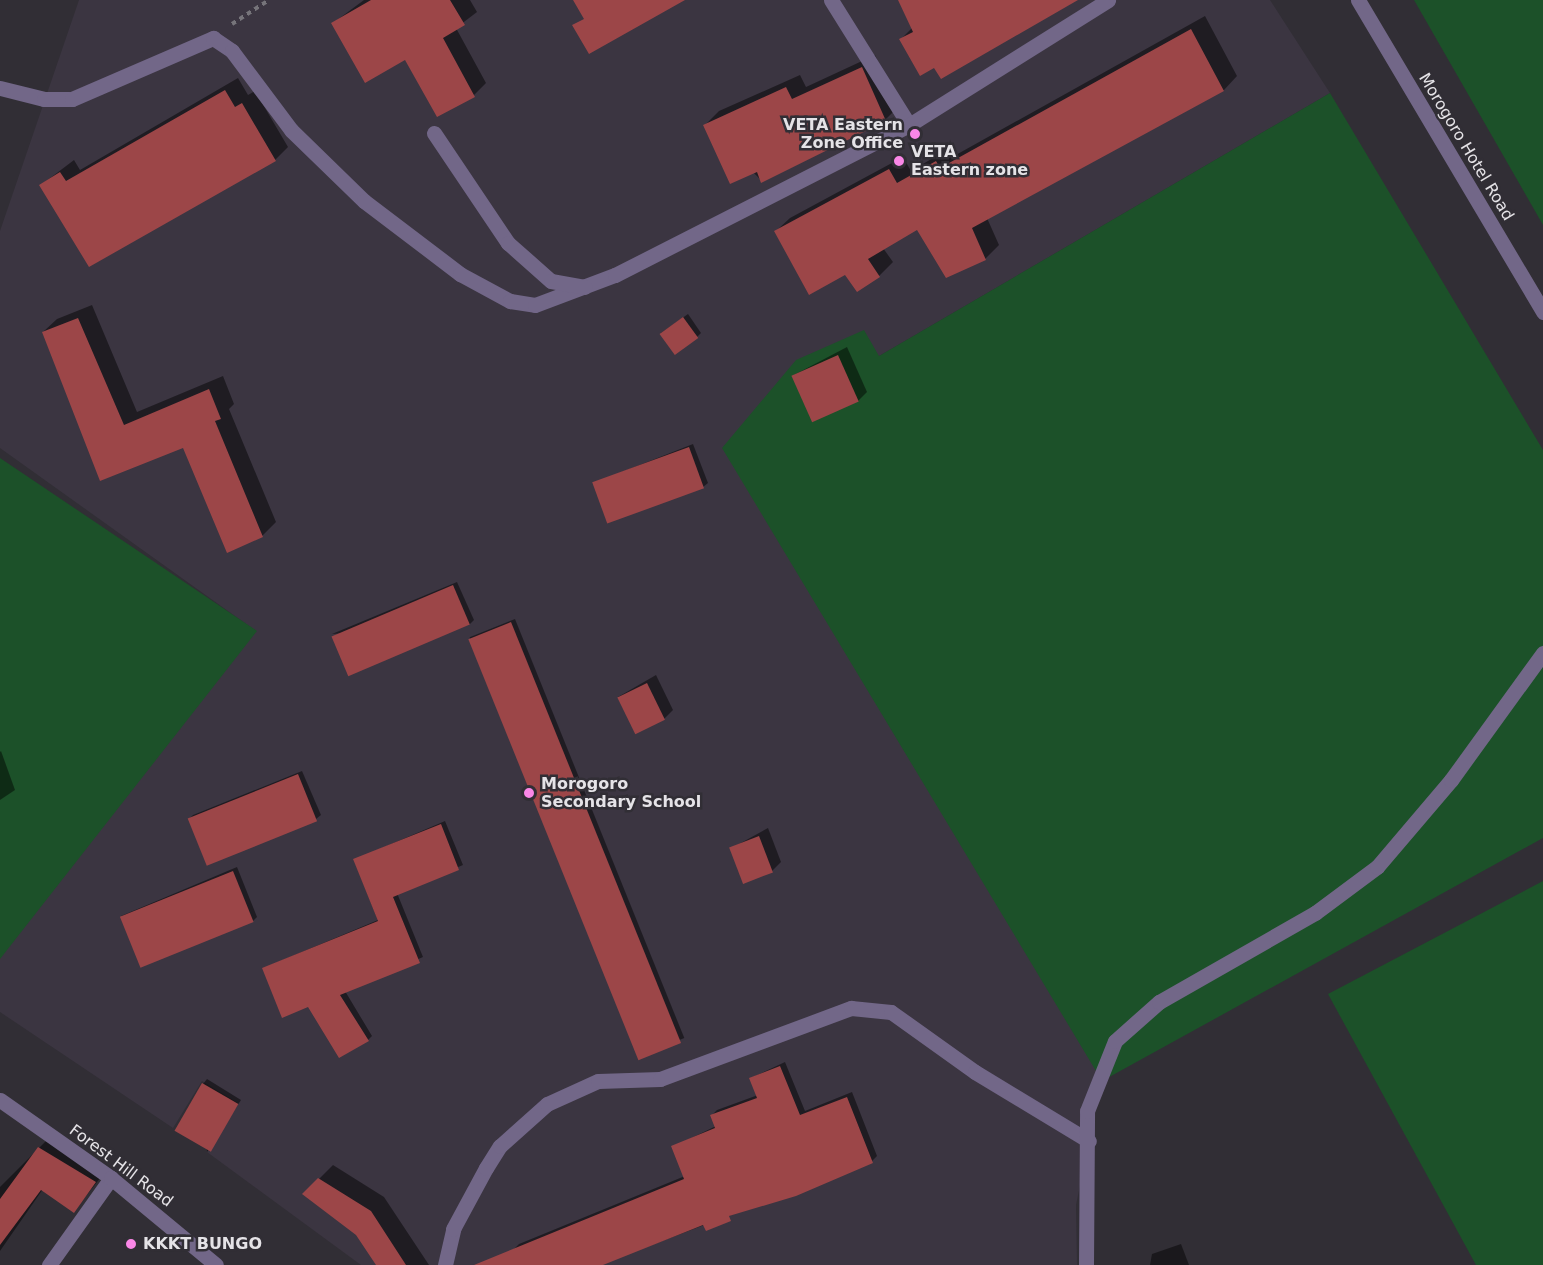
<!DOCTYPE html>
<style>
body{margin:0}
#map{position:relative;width:1543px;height:1265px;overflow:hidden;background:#312e35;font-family:"DejaVu Sans",sans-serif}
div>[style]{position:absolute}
.built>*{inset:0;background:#3b3541}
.green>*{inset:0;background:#1c5129}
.shadow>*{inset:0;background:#0007;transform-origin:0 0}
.building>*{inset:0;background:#9c4648;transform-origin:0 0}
.path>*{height:4px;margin-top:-2px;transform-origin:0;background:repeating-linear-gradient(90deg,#76747a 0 4.5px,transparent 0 9px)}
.service>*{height:15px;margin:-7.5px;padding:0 7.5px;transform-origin:7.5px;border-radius:7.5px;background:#726788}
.minor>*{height:15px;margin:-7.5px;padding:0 7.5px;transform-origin:7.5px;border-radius:7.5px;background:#726788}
.tertiary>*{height:15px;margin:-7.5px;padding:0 7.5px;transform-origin:7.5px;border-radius:7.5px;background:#726788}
.dots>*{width:16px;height:16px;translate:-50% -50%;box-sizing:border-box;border:3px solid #312e35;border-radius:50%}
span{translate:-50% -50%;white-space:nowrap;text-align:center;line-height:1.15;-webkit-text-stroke:5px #312e35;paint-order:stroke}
.poi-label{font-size:16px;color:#e5e3e7;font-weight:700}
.right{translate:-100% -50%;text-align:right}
.left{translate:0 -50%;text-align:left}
.street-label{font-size:16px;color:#e5e3e7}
</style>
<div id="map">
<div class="built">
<i style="clip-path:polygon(79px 0,1270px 0,1330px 93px,879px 356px,1102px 1079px,1076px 1205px,1077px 1265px,361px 1265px,207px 1152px,238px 1103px,202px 1081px,173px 1128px,0 1012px,0 956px,256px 631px,0 448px,0 231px)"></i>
</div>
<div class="green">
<i style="clip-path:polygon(1414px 0,1543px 0,1543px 225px)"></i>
<i style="clip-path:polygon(1330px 93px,1543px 450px,1543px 838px,1102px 1081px,722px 448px,796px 360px,864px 330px,879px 356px)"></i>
<i style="clip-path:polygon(0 458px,257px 631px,0 959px)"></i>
<i style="clip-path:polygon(1543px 881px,1543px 1265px,1476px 1265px,1328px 994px)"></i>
</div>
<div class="shadow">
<i style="clip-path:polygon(364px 0,470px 0,477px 12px,456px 28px,486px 83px,474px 95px,333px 23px)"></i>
<i style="clip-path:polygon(900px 0,1073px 0,935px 65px,901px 39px,913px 27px)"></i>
<i style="clip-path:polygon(1205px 16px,1237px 76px,1224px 90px,987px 218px,999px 245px,985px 259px,946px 276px,918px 228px,883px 248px,893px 262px,879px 276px,846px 273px,776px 231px,790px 218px,903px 157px,911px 171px,950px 148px,954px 156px)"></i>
<i style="clip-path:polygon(875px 55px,899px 106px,886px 119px,762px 181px,705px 125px,719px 111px,800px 75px,806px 87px)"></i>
<i style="clip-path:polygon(238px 78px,248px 95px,255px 91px,288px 147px,275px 160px,41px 185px,74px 160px,80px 170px)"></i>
<i style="clip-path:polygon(92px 305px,137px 412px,223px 376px,234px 404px,229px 409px,276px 522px,262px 536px,184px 446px,101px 479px,43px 332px,57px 319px)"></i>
<i style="clip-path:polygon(688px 314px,701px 333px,697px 337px,661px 333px)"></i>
<i style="clip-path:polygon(847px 347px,867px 392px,858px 401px,792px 376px)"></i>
<i style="clip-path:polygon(693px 444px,708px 483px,703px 487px,594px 483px)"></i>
<i style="clip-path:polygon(457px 582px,474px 620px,470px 624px,332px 634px)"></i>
<i style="left:515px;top:619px;width:452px;height:49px;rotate:68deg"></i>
<i style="clip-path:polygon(656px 675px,673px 710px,664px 719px,618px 697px)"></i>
<i style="clip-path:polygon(1px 751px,15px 790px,0 800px,0 752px)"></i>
<i style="clip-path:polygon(302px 771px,321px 815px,316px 819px,207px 863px,189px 819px,193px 815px)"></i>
<i style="clip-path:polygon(445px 821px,463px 865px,397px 893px,423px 957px,345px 991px,372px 1036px,368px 1040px,309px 1006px,264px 968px,378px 920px,354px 860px)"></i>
<i style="clip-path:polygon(768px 828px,781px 862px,772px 871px,730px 849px)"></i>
<i style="clip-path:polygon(237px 867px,257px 917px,253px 921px,121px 916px)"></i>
<i style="clip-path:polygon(785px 1062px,805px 1111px,852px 1092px,877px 1156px,872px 1161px,599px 1265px,521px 1265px,514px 1249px,519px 1244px,685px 1176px,673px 1147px,716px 1126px,712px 1115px,717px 1110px,758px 1095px,751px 1078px)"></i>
<i style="clip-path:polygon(207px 1079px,241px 1100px,207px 1152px,203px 1084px)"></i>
<i style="clip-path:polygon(49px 1138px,105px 1172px,74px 1211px,43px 1189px,0 1251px,0 1187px)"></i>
<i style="clip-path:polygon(333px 1165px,384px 1197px,429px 1265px,377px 1265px,357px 1234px,304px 1194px)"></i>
<i style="clip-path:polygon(1181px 1244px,1189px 1265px,1150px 1265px,1152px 1254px)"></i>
</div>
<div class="building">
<i style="clip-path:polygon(371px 0,450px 0,465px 25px,443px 38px,475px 97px,437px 117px,405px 60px,365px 83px,331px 23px)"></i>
<i style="clip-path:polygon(573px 0,685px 0,589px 54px,572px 25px,584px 19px)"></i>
<i style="clip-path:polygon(898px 0,1078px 0,941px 79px,934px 68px,920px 76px,899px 39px,913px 32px)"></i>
<i style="clip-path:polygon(1191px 29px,1224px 91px,972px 228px,986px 260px,946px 278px,917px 230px,868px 259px,880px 277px,857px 292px,845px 275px,809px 295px,774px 231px,889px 169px,897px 183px,936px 161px,940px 168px)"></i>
<i style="clip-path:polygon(862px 67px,886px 121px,761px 183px,757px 172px,730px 184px,703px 125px,786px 87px,792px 99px)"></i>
<i style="clip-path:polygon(225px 90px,235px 107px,242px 103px,276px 161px,89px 267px,39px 185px,60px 172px,66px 181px)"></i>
<i style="left:683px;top:317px;width:26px;height:29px;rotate:54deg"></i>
<i style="clip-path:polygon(78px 318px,124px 425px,209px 389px,221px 419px,215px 421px,263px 537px,227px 553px,183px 448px,100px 481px,42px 332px)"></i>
<i style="left:838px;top:355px;width:51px;height:51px;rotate:66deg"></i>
<i style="left:689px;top:447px;width:44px;height:103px;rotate:70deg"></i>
<i style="left:453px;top:585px;width:43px;height:132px;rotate:67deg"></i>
<i style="left:511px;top:622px;width:454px;height:46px;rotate:68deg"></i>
<i style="left:647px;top:683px;width:41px;height:33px;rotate:64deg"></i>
<i style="left:298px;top:774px;width:51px;height:119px;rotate:68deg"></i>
<i style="clip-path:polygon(441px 824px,459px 870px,393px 897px,420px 963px,340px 995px,369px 1041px,339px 1058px,308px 1007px,282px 1018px,262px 968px,378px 921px,353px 859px)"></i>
<i style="left:759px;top:836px;width:39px;height:32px;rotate:69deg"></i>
<i style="left:233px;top:871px;width:55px;height:122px;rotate:68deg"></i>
<i style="clip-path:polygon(780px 1066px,800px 1115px,847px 1097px,873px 1163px,796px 1196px,729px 1216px,731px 1221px,706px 1231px,703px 1225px,603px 1265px,474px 1265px,684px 1179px,671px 1146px,715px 1128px,710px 1115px,757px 1098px,749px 1078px)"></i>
<i style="left:202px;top:1083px;width:42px;height:55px;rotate:30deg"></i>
<i style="clip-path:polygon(38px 1147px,96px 1182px,74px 1213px,41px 1190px,0 1245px,0 1199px)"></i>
<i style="clip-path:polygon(318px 1178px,371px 1211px,406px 1265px,376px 1265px,356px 1235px,302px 1194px)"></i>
</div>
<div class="path">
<i style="left:232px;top:24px;width:44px;rotate:-33deg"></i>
</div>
<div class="service">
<i style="left:831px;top:0;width:147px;rotate:58deg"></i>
<i style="left:0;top:88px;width:45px;rotate:14deg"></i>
<i style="left:44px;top:99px;width:28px"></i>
<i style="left:72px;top:99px;width:154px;rotate:-23.4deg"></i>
<i style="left:213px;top:38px;width:23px;rotate:34deg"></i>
<i style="left:232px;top:51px;width:99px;rotate:53.2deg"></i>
<i style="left:291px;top:130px;width:102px;rotate:44.2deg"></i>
<i style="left:364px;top:201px;width:121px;rotate:37.2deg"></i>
<i style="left:460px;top:274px;width:57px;rotate:28.4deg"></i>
<i style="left:510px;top:301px;width:25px;rotate:9deg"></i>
<i style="left:535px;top:305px;width:85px;rotate:-20.6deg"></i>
<i style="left:615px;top:275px;width:330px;rotate:-27deg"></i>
<i style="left:909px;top:125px;width:235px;rotate:-32.1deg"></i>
<i style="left:434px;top:133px;width:133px;rotate:56.1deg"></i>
<i style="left:508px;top:243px;width:57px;rotate:41.5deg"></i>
<i style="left:551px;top:281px;width:34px;rotate:10deg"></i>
<i style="left:445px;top:1265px;width:37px;rotate:-77deg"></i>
<i style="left:453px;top:1229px;width:69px;rotate:-61.6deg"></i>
<i style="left:486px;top:1168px;width:26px;rotate:-58deg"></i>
<i style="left:500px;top:1146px;width:63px;rotate:-41.8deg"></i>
<i style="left:547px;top:1104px;width:56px;rotate:-24.3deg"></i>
<i style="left:598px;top:1081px;width:62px;rotate:-1.8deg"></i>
<i style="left:660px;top:1079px;width:204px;rotate:-20.4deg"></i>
<i style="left:851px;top:1008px;width:40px;rotate:5.7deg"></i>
<i style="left:891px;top:1012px;width:103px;rotate:35.5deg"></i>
<i style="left:975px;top:1072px;width:133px;rotate:31.2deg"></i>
<i style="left:1086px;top:1265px;width:154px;rotate:-89.6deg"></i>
<i style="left:1087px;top:1111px;width:75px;rotate:-68.2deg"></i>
<i style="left:1115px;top:1041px;width:59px;rotate:-41.6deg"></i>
<i style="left:1159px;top:1002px;width:180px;rotate:-29.7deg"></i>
<i style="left:1315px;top:913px;width:77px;rotate:-36.6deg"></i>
<i style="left:1377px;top:867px;width:114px;rotate:-49.6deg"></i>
<i style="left:1451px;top:780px;width:157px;rotate:-54.1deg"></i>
</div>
<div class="minor">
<i style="left:49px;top:1265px;width:107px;rotate:-54.5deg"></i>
</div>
<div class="tertiary">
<i style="left:1358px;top:0;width:363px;rotate:59.3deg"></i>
<i style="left:0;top:1100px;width:136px;rotate:35.1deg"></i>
<i style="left:111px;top:1178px;width:136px;rotate:39.6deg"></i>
</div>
<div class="dots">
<i style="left:915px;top:134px;background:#fa87e7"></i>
<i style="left:899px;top:161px;background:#fa87e7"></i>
<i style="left:529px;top:793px;background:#fa87e7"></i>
<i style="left:131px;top:1244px;background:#fa87e7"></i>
</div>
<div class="poi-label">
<span class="right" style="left:903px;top:134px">VETA Eastern<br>Zone Office</span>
<span class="left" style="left:911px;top:161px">VETA<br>Eastern zone</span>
<span class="left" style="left:541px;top:793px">Morogoro<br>Secondary School</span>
<span class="left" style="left:143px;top:1244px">KKKT BUNGO</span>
</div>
<div class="street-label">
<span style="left:1466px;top:147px;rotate:59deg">Morogoro Hotel Road</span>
<span style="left:121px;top:1166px;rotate:37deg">Forest Hill Road</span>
</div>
</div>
